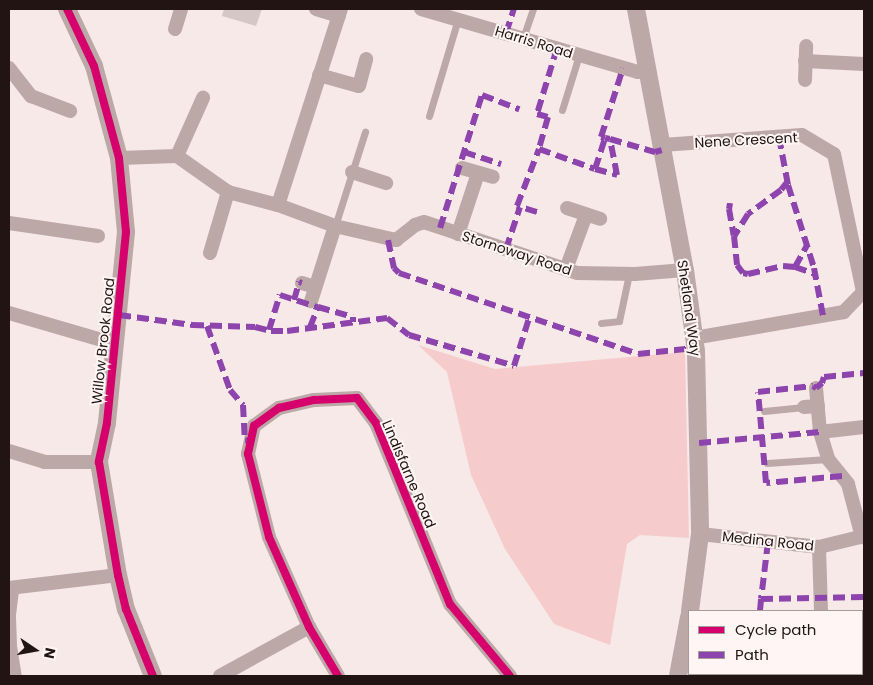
<!DOCTYPE html>
<style>
body{margin:0}
#map{position:relative;width:873px;height:685px;overflow:hidden;background:#f7e9e8;font-family:Poppins,sans-serif}
div>[style]{position:absolute}
.green>*{inset:0;background:#f5cccb}
.building>*{inset:0;background:#d6c7c7}
.service>*{height:7px;margin:-3.5px;padding:0 3.5px;transform-origin:3.5px;border-radius:3.5px;background:#bda8a8}
.minor>*{height:14px;margin:-7px;padding:0 7px;transform-origin:7px;border-radius:7px;background:#bda8a8}
.tertiary>*{height:18px;margin:-9px;padding:0 9px;transform-origin:9px;border-radius:9px;background:#bda8a8}
.quiet>*{height:6px;margin-top:-3px;transform-origin:0;background:repeating-linear-gradient(90deg,#8e44ad 0 12px,transparent 0 18px)}
.cycleway>*{height:8px;margin:-4px;padding:0 4px;transform-origin:4px;border-radius:4px;background:#d6006c}
span{translate:-50% -50%;white-space:nowrap;text-align:center;line-height:1.15;-webkit-text-stroke:4px #fef5f4;paint-order:stroke}
.street-label{font-size:14px;color:#231414}
.frame{position:absolute;inset:0;border:10px solid #231414;pointer-events:none}
.legend{position:absolute;left:688px;top:610px;width:175px;height:65px;box-sizing:border-box;background:#fef5f4;border:1px solid #a69b9a;margin:0;padding:6px 9px;list-style:none;font-size:15px;color:#231414}
.legend li{display:flex;align-items:center;gap:10px;height:25px}
.legend b{width:25px;border:1px solid #a69b9a}
.north{position:absolute;left:10px;top:625px;width:50px;height:50px;-webkit-text-stroke:4px #fef5f4;paint-order:stroke;rotate:102deg;font-size:14px;font-weight:700;line-height:20px;text-align:center;color:#231414}
.north::after{content:'';display:block;margin:auto;width:18px;height:22px;background:#231414;clip-path:polygon(50% 0,100% 100%,50% 72%,0 100%)}
</style>
<div id="map">
<div class="green">
<i style="clip-path:polygon(418px 345px,495px 369px,685px 352px,689px 538px,640px 535px,627px 544px,610px 645px,554px 624px,505px 549px,471px 475px,447px 372px)"></i>
</div>
<div class="building">
<i style="clip-path:polygon(224px 9px,262px 9px,256px 26px,222px 16px)"></i>
</div>
<div class="service">
<i style="left:523px;top:38px;width:31px;rotate:-71deg"></i>
<i style="left:562px;top:110px;width:58px;rotate:-72.8deg"></i>
<i style="left:429px;top:116px;width:101px;rotate:-73.4deg"></i>
<i style="left:335px;top:226px;width:99px;rotate:-72.3deg"></i>
<i style="left:601px;top:323px;width:18px;rotate:-6deg"></i>
<i style="left:619px;top:321px;width:48px;rotate:-78deg"></i>
<i style="left:764px;top:411px;width:40px;rotate:-5.7deg"></i>
<i style="left:767px;top:463px;width:61px;rotate:-3.8deg"></i>
</div>
<div class="minor">
<i style="left:316px;top:9px;width:24px;rotate:17deg"></i>
<i style="left:421px;top:9px;width:226px;rotate:16.2deg"></i>
<i style="left:638px;top:72px;width:9px;rotate:-13deg"></i>
<i style="left:175px;top:29px;width:21px;rotate:-73deg"></i>
<i style="left:805px;top:61px;width:59px;rotate:2.9deg"></i>
<i style="left:9px;top:68px;width:36px;rotate:52deg"></i>
<i style="left:31px;top:96px;width:42px;rotate:21deg"></i>
<i style="left:319px;top:75px;width:41px;rotate:15.4deg"></i>
<i style="left:359px;top:86px;width:28px;rotate:-75deg"></i>
<i style="left:805px;top:80px;width:34px;rotate:-88deg"></i>
<i style="left:662px;top:145px;width:140px;rotate:-4.1deg"></i>
<i style="left:802px;top:135px;width:37px;rotate:31deg"></i>
<i style="left:834px;top:154px;width:141px;rotate:78.1deg"></i>
<i style="left:863px;top:292px;width:28px;rotate:134deg"></i>
<i style="left:844px;top:312px;width:152px;rotate:170.2deg"></i>
<i style="left:177px;top:156px;width:64px;rotate:-65.9deg"></i>
<i style="left:119px;top:158px;width:58px;rotate:-2deg"></i>
<i style="left:177px;top:156px;width:62px;rotate:35.2deg"></i>
<i style="left:228px;top:192px;width:52px;rotate:14.6deg"></i>
<i style="left:278px;top:205px;width:61px;rotate:20.2deg"></i>
<i style="left:335px;top:226px;width:79px;rotate:107.7deg"></i>
<i style="left:462px;top:168px;width:32px;rotate:16deg"></i>
<i style="left:352px;top:172px;width:36px;rotate:18deg"></i>
<i style="left:278px;top:205px;width:206px;rotate:-72.2deg"></i>
<i style="left:567px;top:208px;width:35px;rotate:18deg"></i>
<i style="left:9px;top:223px;width:90px;rotate:8.3deg"></i>
<i style="left:335px;top:226px;width:63px;rotate:12.9deg"></i>
<i style="left:396px;top:240px;width:24px;rotate:-38deg"></i>
<i style="left:415px;top:225px;width:9px;rotate:-18deg"></i>
<i style="left:424px;top:222px;width:161px;rotate:18.4deg"></i>
<i style="left:577px;top:273px;width:58px;rotate:1deg"></i>
<i style="left:635px;top:274px;width:50px;rotate:-4.6deg"></i>
<i style="left:458px;top:234px;width:64px;rotate:-71.8deg"></i>
<i style="left:210px;top:253px;width:64px;rotate:-73.6deg"></i>
<i style="left:566px;top:269px;width:58px;rotate:-69.7deg"></i>
<i style="left:302px;top:283px;width:14px;rotate:17deg"></i>
<i style="left:9px;top:313px;width:111px;rotate:16.2deg"></i>
<i style="left:816px;top:388px;width:44px;rotate:84.8deg"></i>
<i style="left:820px;top:432px;width:28px;rotate:73deg"></i>
<i style="left:828px;top:459px;width:32px;rotate:51deg"></i>
<i style="left:848px;top:484px;width:55px;rotate:75.2deg"></i>
<i style="left:804px;top:407px;width:14px;rotate:-4deg"></i>
<i style="left:820px;top:432px;width:44px;rotate:-6.5deg"></i>
<i style="left:9px;top:451px;width:37px;rotate:17deg"></i>
<i style="left:44px;top:462px;width:55px"></i>
<i style="left:700px;top:534px;width:120px;rotate:6.2deg"></i>
<i style="left:819px;top:547px;width:46px;rotate:-13.7deg"></i>
<i style="left:819px;top:547px;width:64px;rotate:88.2deg"></i>
<i style="left:9px;top:588px;width:110px;rotate:-6.8deg"></i>
<i style="left:9px;top:615px;width:26px;rotate:-83deg"></i>
<i style="left:9px;top:617px;width:29px;rotate:88deg"></i>
<i style="left:10px;top:646px;width:30px;rotate:81deg"></i>
<i style="left:823px;top:674px;width:2px;rotate:63deg"></i>
<i style="left:220px;top:676px;width:102px;rotate:-28.8deg"></i>
<i style="left:338px;top:676px;width:57px;rotate:-120.6deg"></i>
<i style="left:309px;top:627px;width:98px;rotate:-114deg"></i>
<i style="left:269px;top:537px;width:86px;rotate:-104.2deg"></i>
<i style="left:248px;top:454px;width:29px;rotate:-78deg"></i>
<i style="left:254px;top:426px;width:31px;rotate:-36deg"></i>
<i style="left:279px;top:408px;width:36px;rotate:-13deg"></i>
<i style="left:314px;top:400px;width:43px;rotate:-2.7deg"></i>
<i style="left:357px;top:398px;width:31px;rotate:53deg"></i>
<i style="left:376px;top:423px;width:196px;rotate:67.8deg"></i>
<i style="left:450px;top:604px;width:94px;rotate:50.2deg"></i>
</div>
<div class="tertiary">
<i style="left:67px;top:9px;width:63px;rotate:64.7deg"></i>
<i style="left:94px;top:66px;width:95px;rotate:74.8deg"></i>
<i style="left:119px;top:158px;width:74px;rotate:84.6deg"></i>
<i style="left:126px;top:232px;width:192px;rotate:95.7deg"></i>
<i style="left:107px;top:423px;width:40px;rotate:102deg"></i>
<i style="left:99px;top:462px;width:115px;rotate:80.5deg"></i>
<i style="left:118px;top:575px;width:35px;rotate:77deg"></i>
<i style="left:126px;top:609px;width:72px;rotate:68.1deg"></i>
<i style="left:636px;top:9px;width:266px;rotate:79.4deg"></i>
<i style="left:685px;top:270px;width:82px;rotate:82.3deg"></i>
<i style="left:696px;top:351px;width:183px;rotate:88.7deg"></i>
<i style="left:700px;top:534px;width:78px;rotate:97.4deg"></i>
<i style="left:678px;top:676px;width:60px;rotate:-79.4deg"></i>
</div>
<div class="quiet">
<i style="left:506px;top:33px;width:25px;rotate:-72deg"></i>
<i style="left:557px;top:48px;width:69px;rotate:106.9deg"></i>
<i style="left:537px;top:114px;width:11px;rotate:15deg"></i>
<i style="left:548px;top:117px;width:33px;rotate:106deg"></i>
<i style="left:539px;top:149px;width:59px;rotate:19.7deg"></i>
<i style="left:595px;top:169px;width:33px;rotate:-72deg"></i>
<i style="left:605px;top:138px;width:4px;rotate:-166deg"></i>
<i style="left:601px;top:137px;width:72px;rotate:-72.3deg"></i>
<i style="left:779px;top:137px;width:49px;rotate:79.4deg"></i>
<i style="left:788px;top:185px;width:87px;rotate:72.6deg"></i>
<i style="left:814px;top:268px;width:49px;rotate:79.4deg"></i>
<i style="left:610px;top:139px;width:47px;rotate:16.1deg"></i>
<i style="left:655px;top:152px;width:7px;rotate:-16deg"></i>
<i style="left:464px;top:152px;width:39px;rotate:18deg"></i>
<i style="left:595px;top:169px;width:23px;rotate:15deg"></i>
<i style="left:617px;top:175px;width:37px;rotate:-101deg"></i>
<i style="left:610px;top:139px;width:5px;rotate:-169deg"></i>
<i style="left:788px;top:181px;width:11px;rotate:128deg"></i>
<i style="left:781px;top:190px;width:41px;rotate:144deg"></i>
<i style="left:748px;top:214px;width:26px;rotate:122deg"></i>
<i style="left:734px;top:236px;width:29px;rotate:84deg"></i>
<i style="left:737px;top:265px;width:10px;rotate:53deg"></i>
<i style="left:743px;top:273px;width:5px;rotate:11deg"></i>
<i style="left:748px;top:274px;width:36px;rotate:-13deg"></i>
<i style="left:783px;top:266px;width:12px;rotate:5deg"></i>
<i style="left:795px;top:267px;width:21px;rotate:19deg"></i>
<i style="left:730px;top:203px;width:6px;rotate:99deg"></i>
<i style="left:729px;top:209px;width:27px;rotate:80deg"></i>
<i style="left:537px;top:212px;width:21px;rotate:-163deg"></i>
<i style="left:517px;top:206px;width:61px;rotate:-68.9deg"></i>
<i style="left:440px;top:228px;width:139px;rotate:-72.5deg"></i>
<i style="left:482px;top:95px;width:40px;rotate:21deg"></i>
<i style="left:388px;top:240px;width:29px;rotate:78deg"></i>
<i style="left:394px;top:268px;width:7px;rotate:45deg"></i>
<i style="left:399px;top:273px;width:252px;rotate:18.7deg"></i>
<i style="left:638px;top:354px;width:57px;rotate:-6deg"></i>
<i style="left:506px;top:249px;width:44px;rotate:-71.6deg"></i>
<i style="left:795px;top:267px;width:25px;rotate:-61deg"></i>
<i style="left:294px;top:300px;width:19px;rotate:-74deg"></i>
<i style="left:299px;top:282px;width:3px;rotate:18deg"></i>
<i style="left:119px;top:315px;width:74px;rotate:7.8deg"></i>
<i style="left:192px;top:325px;width:63px;rotate:1.8deg"></i>
<i style="left:255px;top:327px;width:16px;rotate:14deg"></i>
<i style="left:271px;top:331px;width:16px"></i>
<i style="left:287px;top:331px;width:101px;rotate:-7.4deg"></i>
<i style="left:387px;top:318px;width:28px;rotate:38deg"></i>
<i style="left:409px;top:335px;width:109px;rotate:16.4deg"></i>
<i style="left:514px;top:366px;width:50px;rotate:-72.6deg"></i>
<i style="left:207px;top:326px;width:68px;rotate:70.2deg"></i>
<i style="left:230px;top:390px;width:20px;rotate:49deg"></i>
<i style="left:243px;top:405px;width:35px;rotate:87deg"></i>
<i style="left:245px;top:440px;width:5px;rotate:11deg"></i>
<i style="left:310px;top:327px;width:22px;rotate:-68deg"></i>
<i style="left:318px;top:307px;width:36px;rotate:16deg"></i>
<i style="left:353px;top:317px;width:5px;rotate:90deg"></i>
<i style="left:269px;top:330px;width:37px;rotate:-73deg"></i>
<i style="left:280px;top:295px;width:40px;rotate:18deg"></i>
<i style="left:699px;top:443px;width:121px;rotate:-5.2deg"></i>
<i style="left:842px;top:476px;width:76px;rotate:174.7deg"></i>
<i style="left:766px;top:483px;width:91px;rotate:-95deg"></i>
<i style="left:758px;top:392px;width:55px;rotate:-6.2deg"></i>
<i style="left:813px;top:386px;width:4px;rotate:34deg"></i>
<i style="left:816px;top:388px;width:8px;rotate:-40deg"></i>
<i style="left:822px;top:383px;width:6px;rotate:-72deg"></i>
<i style="left:824px;top:377px;width:40px;rotate:-5.7deg"></i>
<i style="left:768px;top:542px;width:57px;rotate:97deg"></i>
<i style="left:761px;top:599px;width:103px;rotate:-1.1deg"></i>
<i style="left:760px;top:611px;width:12px;rotate:-85deg"></i>
<i style="left:750px;top:676px;width:2px;rotate:-63deg"></i>
</div>
<div class="cycleway">
<i style="left:67px;top:9px;width:63px;rotate:64.7deg"></i>
<i style="left:94px;top:66px;width:95px;rotate:74.8deg"></i>
<i style="left:119px;top:158px;width:74px;rotate:84.6deg"></i>
<i style="left:126px;top:232px;width:192px;rotate:95.7deg"></i>
<i style="left:107px;top:423px;width:40px;rotate:102deg"></i>
<i style="left:99px;top:462px;width:115px;rotate:80.5deg"></i>
<i style="left:118px;top:575px;width:35px;rotate:77deg"></i>
<i style="left:126px;top:609px;width:72px;rotate:68.1deg"></i>
<i style="left:338px;top:676px;width:57px;rotate:-120.6deg"></i>
<i style="left:309px;top:627px;width:98px;rotate:-114deg"></i>
<i style="left:269px;top:537px;width:86px;rotate:-104.2deg"></i>
<i style="left:248px;top:454px;width:29px;rotate:-78deg"></i>
<i style="left:254px;top:426px;width:31px;rotate:-36deg"></i>
<i style="left:279px;top:408px;width:36px;rotate:-13deg"></i>
<i style="left:314px;top:400px;width:43px;rotate:-2.7deg"></i>
<i style="left:357px;top:398px;width:31px;rotate:53deg"></i>
<i style="left:376px;top:423px;width:196px;rotate:67.8deg"></i>
<i style="left:450px;top:604px;width:94px;rotate:50.2deg"></i>
</div>
<div class="street-label">
<span style="left:534px;top:42px;rotate:17deg">Harris Road</span>
<span style="left:746px;top:140px;rotate:-3deg">Nene Crescent</span>
<span style="left:517px;top:253px;rotate:18deg">Stornoway Road</span>
<span style="left:689px;top:308px;rotate:82deg">Shetland Way</span>
<span style="left:103px;top:341px;rotate:-84deg">Willow Brook Road</span>
<span style="left:409px;top:474px;rotate:67deg">Lindisfarne Road</span>
<span style="left:768px;top:541px;rotate:6deg">Medina Road</span>
</div>
<div class="frame"></div>
<ul class="legend">
<li><b style="height:6px;background:#d6006c"></b>Cycle path</li>
<li><b style="height:6px;background:#8e44ad"></b>Path</li>
</ul>
<div class="north">N</div>
</div>
